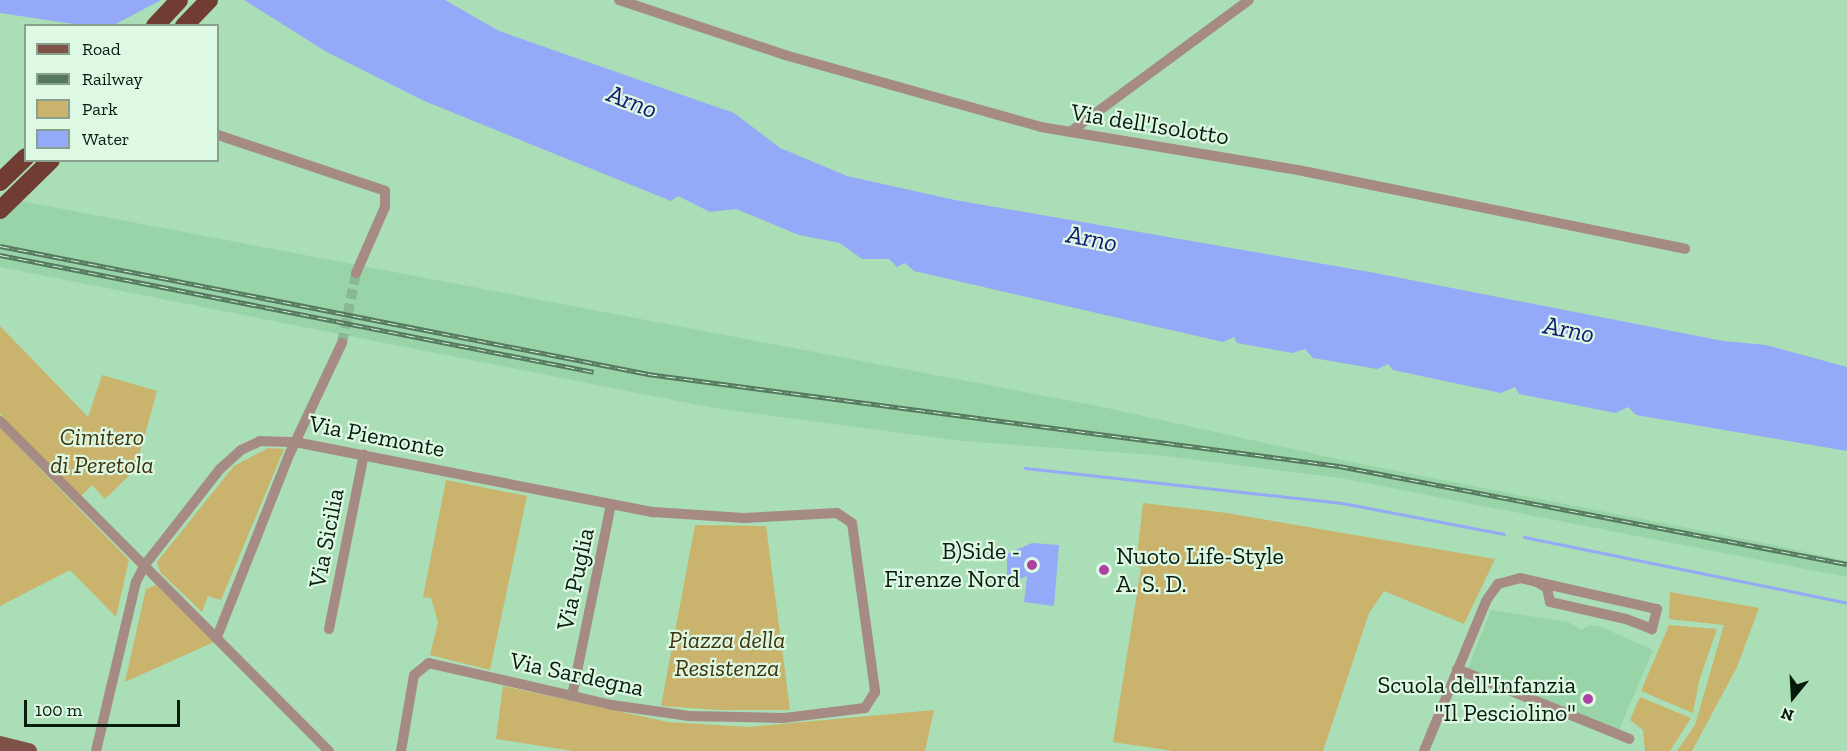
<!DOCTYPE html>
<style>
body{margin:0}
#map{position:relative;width:1847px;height:751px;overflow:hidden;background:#aadeb6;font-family:"Zilla Slab",serif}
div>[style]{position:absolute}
.built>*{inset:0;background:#99d4a8}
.green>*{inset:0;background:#cab36c}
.water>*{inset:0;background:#94a9f7}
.stream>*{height:3px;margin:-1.5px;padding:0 1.5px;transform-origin:1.5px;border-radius:1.5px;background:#94a9f7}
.street-tunnel>*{height:10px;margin-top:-5px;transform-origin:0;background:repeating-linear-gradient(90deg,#8ab794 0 10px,transparent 0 15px)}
.street>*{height:10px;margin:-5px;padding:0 5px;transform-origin:5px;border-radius:5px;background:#a68a84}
.primary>*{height:16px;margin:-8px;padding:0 8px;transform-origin:8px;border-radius:8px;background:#805147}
.highway>*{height:18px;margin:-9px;padding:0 9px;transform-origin:9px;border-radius:9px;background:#713c31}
.rail>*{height:5px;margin-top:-2.5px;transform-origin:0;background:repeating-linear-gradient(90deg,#ddf8e3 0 9px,#56795e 0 18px);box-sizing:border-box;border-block:2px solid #56795e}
.dots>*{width:16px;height:16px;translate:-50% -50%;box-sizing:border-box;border:3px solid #ddf8e3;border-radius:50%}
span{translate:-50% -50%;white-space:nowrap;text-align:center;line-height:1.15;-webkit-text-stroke:4.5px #ddf8e3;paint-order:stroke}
.street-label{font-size:24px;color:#081c0e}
.park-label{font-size:24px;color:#40340c;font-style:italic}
.poi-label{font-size:24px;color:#081c0e}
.right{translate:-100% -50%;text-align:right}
.left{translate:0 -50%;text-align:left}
.water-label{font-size:26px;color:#171870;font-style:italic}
.legend{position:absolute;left:24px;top:24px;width:195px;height:138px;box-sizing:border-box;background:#ddf8e3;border:2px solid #88a08e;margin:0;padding:8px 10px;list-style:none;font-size:18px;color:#081c0e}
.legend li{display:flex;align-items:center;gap:12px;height:30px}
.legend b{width:30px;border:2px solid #88a08e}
.north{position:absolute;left:1763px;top:667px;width:60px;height:60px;-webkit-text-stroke:4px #ddf8e3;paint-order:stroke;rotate:198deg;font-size:16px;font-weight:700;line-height:24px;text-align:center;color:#081c0e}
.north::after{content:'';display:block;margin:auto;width:21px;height:27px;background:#081c0e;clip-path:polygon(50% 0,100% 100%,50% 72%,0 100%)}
.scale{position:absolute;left:24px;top:700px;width:156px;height:27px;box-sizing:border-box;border:3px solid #081c0e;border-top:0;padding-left:8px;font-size:18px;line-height:21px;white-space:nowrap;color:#081c0e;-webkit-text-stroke:4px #ddf8e3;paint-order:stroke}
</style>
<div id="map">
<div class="built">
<i style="clip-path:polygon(0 197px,1098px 406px,1342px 460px,1774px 545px,1847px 561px,1847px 577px,1340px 478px,1166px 456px,962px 441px,714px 408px,0 267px)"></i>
<i style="clip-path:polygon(1491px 610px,1568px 622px,1581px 630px,1589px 625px,1601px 627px,1653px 650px,1619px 730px,1468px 668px)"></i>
</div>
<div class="green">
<i style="clip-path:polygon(0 326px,88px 417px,102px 375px,157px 391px,135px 470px,105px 499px,92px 485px,80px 497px,0 414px)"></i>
<i style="clip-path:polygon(0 428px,129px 560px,116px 617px,70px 570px,0 606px)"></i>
<i style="clip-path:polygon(268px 448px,284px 449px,221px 600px,208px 596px,202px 612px,160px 572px,157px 562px,234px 466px)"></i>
<i style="clip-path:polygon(446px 480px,527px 496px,490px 670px,430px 655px,438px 622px,431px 598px,423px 597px)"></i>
<i style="clip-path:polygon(1143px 503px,1227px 513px,1495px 559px,1464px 624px,1384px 591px,1369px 613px,1323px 751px,1173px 751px,1113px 742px,1141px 568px,1136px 566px)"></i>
<i style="clip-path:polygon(695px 525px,766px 526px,790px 710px,719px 710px,661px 706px)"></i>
<i style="clip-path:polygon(156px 585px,214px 642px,125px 682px,146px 589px)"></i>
<i style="clip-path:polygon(1670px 592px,1759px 608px,1737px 667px,1692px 751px,1677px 751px,1695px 725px,1724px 625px,1669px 619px)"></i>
<i style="clip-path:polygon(1669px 625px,1717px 629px,1699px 681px,1693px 713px,1641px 691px)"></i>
<i style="clip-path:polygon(503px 686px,668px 722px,749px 727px,934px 710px,925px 751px,573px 751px,496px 739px)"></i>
<i style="clip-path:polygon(1640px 697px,1691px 718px,1670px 751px,1645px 751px,1643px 730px,1630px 720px)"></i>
</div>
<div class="water">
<i style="clip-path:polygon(0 0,161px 0,112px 26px,80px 25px,0 13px)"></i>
<i style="clip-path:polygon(244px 0,445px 0,499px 31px,734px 113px,780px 148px,847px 176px,955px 200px,1370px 272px,1723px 341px,1766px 345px,1847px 367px,1847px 451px,1636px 415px,1628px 407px,1616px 413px,1519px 394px,1515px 387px,1501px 393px,1393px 370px,1388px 364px,1377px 369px,1313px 358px,1305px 349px,1292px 353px,1237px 343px,1234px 337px,1223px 342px,914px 271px,905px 263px,897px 267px,889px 259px,862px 259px,840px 243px,799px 235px,736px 209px,710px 212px,678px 196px,671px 201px,422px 100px,325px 51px)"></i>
<i style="clip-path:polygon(1032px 543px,1059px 545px,1054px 606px,1024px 602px,1027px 576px,1007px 584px,1007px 554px)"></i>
</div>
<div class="stream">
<i style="left:1025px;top:468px;width:319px;rotate:6.3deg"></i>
<i style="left:1342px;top:503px;width:165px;rotate:10.8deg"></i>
<i style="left:1524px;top:537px;width:330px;rotate:11.5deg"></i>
</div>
<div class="street-tunnel">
<i style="left:342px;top:343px;width:71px;rotate:-78.7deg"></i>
</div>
<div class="street">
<i style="left:619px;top:0;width:175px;rotate:18.3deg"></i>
<i style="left:785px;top:55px;width:266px;rotate:15.7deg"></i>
<i style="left:1041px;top:127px;width:261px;rotate:9.5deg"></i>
<i style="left:1298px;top:170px;width:395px;rotate:11.5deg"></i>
<i style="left:1070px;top:132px;width:222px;rotate:-36.4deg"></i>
<i style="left:218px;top:135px;width:176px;rotate:18.5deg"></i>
<i style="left:385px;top:191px;width:16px;rotate:90deg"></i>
<i style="left:385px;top:207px;width:72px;rotate:113.7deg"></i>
<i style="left:0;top:421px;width:466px;rotate:45.1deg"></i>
<i style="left:329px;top:629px;width:178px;rotate:-78.7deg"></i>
<i style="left:217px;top:637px;width:198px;rotate:-68.4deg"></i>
<i style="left:290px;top:453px;width:122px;rotate:-64.7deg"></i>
<i style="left:1457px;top:669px;width:186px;rotate:22.1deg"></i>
<i style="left:572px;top:696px;width:195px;rotate:-78.5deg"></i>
<i style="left:96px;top:751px;width:174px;rotate:-76.7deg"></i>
<i style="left:136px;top:582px;width:18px;rotate:-63deg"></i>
<i style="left:144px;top:566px;width:123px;rotate:-51.9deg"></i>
<i style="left:220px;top:469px;width:28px;rotate:-42deg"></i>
<i style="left:241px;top:450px;width:21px;rotate:-25deg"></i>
<i style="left:260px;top:441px;width:35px;rotate:2deg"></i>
<i style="left:295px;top:442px;width:365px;rotate:11.1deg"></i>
<i style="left:653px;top:512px;width:91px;rotate:3.8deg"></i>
<i style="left:744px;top:518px;width:93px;rotate:-3.1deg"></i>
<i style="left:837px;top:513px;width:18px;rotate:34deg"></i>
<i style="left:852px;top:523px;width:171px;rotate:82.2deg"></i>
<i style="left:875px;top:692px;width:19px;rotate:122deg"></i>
<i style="left:865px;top:708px;width:83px;rotate:173deg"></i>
<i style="left:783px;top:718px;width:94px;rotate:-178.8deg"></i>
<i style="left:689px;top:716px;width:78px;rotate:-171.9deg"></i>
<i style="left:612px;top:705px;width:188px;rotate:-167.1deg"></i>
<i style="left:429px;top:663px;width:19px;rotate:141deg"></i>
<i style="left:414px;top:675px;width:77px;rotate:99.7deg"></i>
<i style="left:1424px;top:751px;width:162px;rotate:-67.5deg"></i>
<i style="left:1486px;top:601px;width:21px;rotate:-55deg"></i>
<i style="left:1498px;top:584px;width:23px;rotate:-15deg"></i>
<i style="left:1520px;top:578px;width:17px;rotate:13deg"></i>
<i style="left:1537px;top:582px;width:123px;rotate:12.7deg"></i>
<i style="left:1657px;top:609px;width:21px;rotate:104deg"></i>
<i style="left:1652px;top:629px;width:28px;rotate:-159deg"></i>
<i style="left:1626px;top:619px;width:78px;rotate:-167.4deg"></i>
<i style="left:1550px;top:602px;width:14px;rotate:-102deg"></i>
<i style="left:1547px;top:588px;width:12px;rotate:-149deg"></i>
</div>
<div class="primary">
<i style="left:0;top:744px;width:30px;rotate:14deg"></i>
</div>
<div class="highway">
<i style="left:155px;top:26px;width:35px;rotate:-47deg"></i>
<i style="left:184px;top:26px;width:36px;rotate:-46deg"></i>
<i style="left:0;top:182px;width:36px;rotate:-44deg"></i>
<i style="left:0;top:210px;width:71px;rotate:-44.4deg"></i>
</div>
<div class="rail">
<i style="left:0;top:246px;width:661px;rotate:11.17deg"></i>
<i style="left:648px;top:374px;width:697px;rotate:7.58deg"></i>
<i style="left:1339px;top:466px;width:517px;rotate:10.92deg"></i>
<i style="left:0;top:255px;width:605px;rotate:11.14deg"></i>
</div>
<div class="dots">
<i style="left:1032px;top:565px;background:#ad42a2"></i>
<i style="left:1104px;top:570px;background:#ad42a2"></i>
<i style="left:1588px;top:699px;background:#ad42a2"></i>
</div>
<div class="street-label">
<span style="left:1150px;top:124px;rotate:9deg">Via dell'Isolotto</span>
<span style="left:377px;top:436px;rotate:11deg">Via Piemonte</span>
<span style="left:326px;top:538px;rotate:-79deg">Via Sicilia</span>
<span style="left:575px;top:579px;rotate:-78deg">Via Puglia</span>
<span style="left:577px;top:674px;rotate:12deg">Via Sardegna</span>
</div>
<div class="park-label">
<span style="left:102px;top:451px">Cimitero<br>di Peretola</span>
<span style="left:727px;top:654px">Piazza della<br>Resistenza</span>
</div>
<div class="poi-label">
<span class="right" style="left:1020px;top:565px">B)Side -<br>Firenze Nord</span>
<span class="left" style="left:1116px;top:570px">Nuoto Life-Style<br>A. S. D.</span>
<span class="right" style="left:1576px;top:699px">Scuola dell'Infanzia<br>"Il Pesciolino"</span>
</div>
<div class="water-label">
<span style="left:632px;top:102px;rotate:21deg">Arno</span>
<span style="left:1092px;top:239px;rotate:11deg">Arno</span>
<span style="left:1569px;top:330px;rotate:11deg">Arno</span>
</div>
<ul class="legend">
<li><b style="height:8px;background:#805147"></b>Road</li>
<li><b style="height:8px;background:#56795e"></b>Railway</li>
<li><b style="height:16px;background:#cab36c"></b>Park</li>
<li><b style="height:16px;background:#94a9f7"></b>Water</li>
</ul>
<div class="north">N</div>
<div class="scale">100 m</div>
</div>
